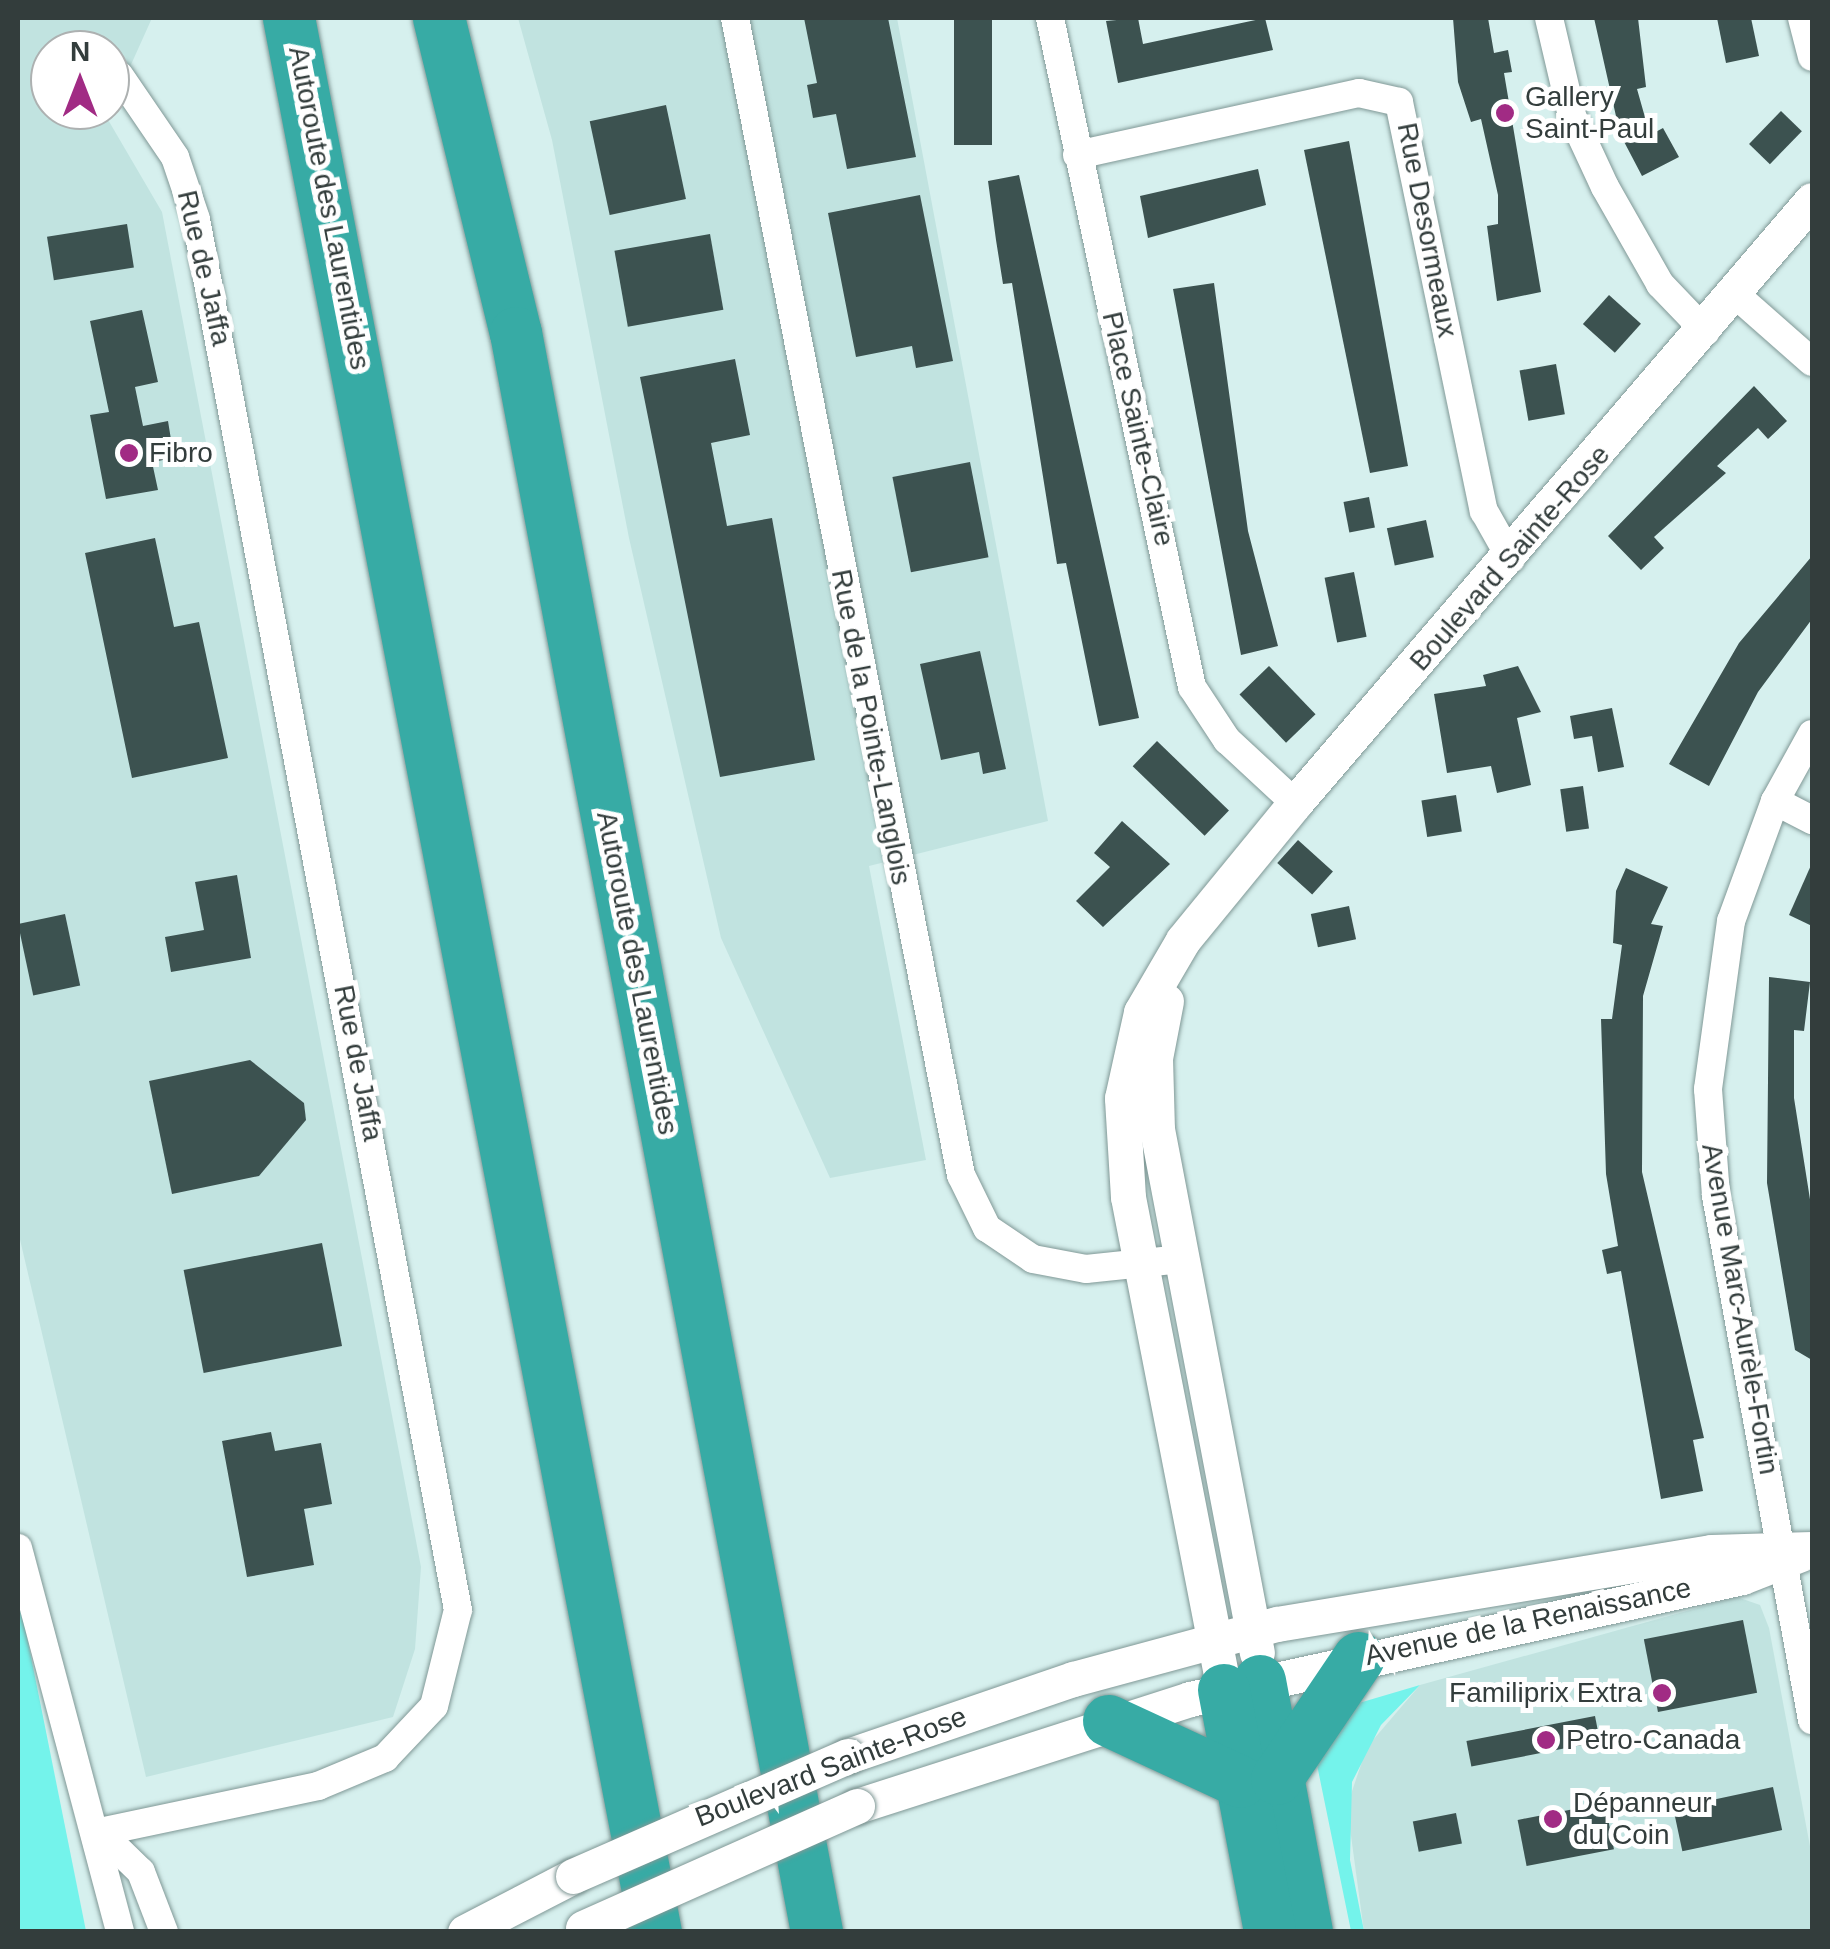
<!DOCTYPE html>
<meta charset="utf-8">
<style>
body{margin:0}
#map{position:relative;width:1830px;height:1949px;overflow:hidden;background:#d6f0ee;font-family:Arial,sans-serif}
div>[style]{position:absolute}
.built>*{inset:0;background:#c1e3e0}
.green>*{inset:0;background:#74f3eb}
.building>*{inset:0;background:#3c5250;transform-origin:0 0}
.roads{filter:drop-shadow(0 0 2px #809896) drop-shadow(0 0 2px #809896)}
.minor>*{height:28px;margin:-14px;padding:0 14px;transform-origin:14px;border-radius:14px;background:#fff}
.tertiary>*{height:35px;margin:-17.5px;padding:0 17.5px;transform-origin:17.5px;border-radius:17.5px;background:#fff}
.motorway>*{height:52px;margin:-26px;padding:0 26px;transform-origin:26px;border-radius:26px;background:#37aba5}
.bridges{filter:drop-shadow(0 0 2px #809896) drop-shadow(0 0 2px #809896)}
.tertiary-bridge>*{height:35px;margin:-17.5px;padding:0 17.5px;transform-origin:17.5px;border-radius:17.5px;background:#fff}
.dots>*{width:28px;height:28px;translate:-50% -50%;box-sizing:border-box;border:5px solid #fff;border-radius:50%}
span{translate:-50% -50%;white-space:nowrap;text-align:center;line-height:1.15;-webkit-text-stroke:10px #fff;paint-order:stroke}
.poi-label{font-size:28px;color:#333d3c}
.left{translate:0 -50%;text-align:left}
.right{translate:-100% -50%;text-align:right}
.street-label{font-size:28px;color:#333d3c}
.frame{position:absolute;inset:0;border:20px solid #333d3c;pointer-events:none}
.north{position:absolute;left:30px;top:30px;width:100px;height:100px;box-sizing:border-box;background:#fff;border:2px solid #adb1b1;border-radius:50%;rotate:0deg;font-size:28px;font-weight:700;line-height:40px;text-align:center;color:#333d3c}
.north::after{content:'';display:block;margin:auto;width:35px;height:45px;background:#a12b84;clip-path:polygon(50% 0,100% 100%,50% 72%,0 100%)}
</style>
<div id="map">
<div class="built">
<i style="clip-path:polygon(evenodd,18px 18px,152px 18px,107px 118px,162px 212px,421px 1567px,415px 1649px,393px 1717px,146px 1777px,18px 1231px,18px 18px,50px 50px,110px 50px,110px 110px,50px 110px,50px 50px)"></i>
<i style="clip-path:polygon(518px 18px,897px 18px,1048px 821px,869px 866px,926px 1160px,830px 1178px,721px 938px,629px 538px,552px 140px)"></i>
<i style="clip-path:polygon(1737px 1597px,1760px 1605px,1769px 1628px,1812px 1857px,1812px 1931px,1364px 1932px,1347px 1806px,1367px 1747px,1420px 1685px)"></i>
</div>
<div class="green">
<i style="clip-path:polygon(18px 1592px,86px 1931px,18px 1931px)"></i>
<i style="clip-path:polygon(1420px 1685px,1381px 1725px,1352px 1782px,1350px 1860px,1364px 1931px,1351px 1931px,1316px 1760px,1359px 1703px)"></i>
</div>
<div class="building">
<i style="clip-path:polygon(804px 18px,888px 18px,916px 157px,847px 169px,836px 114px,813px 118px,807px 85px,817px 83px)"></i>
<i style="left:954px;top:18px;width:38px;height:127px"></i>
<i style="clip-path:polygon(1138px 18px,1143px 44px,1265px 18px,1273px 50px,1118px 83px,1106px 21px)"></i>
<i style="clip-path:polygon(1453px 18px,1488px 18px,1494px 53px,1508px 50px,1512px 72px,1504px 73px,1541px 292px,1497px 301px,1487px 226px,1498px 224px,1498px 195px,1481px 119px,1471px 122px,1458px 82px)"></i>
<i style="clip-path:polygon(1594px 18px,1638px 18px,1646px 87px,1637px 89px,1650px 135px,1663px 128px,1679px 157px,1642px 176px,1620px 134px)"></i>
<i style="clip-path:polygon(1717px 18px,1751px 18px,1759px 56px,1726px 63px)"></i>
<i style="left:666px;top:105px;width:96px;height:78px;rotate:78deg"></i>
<i style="left:1781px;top:111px;width:29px;height:46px;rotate:44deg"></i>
<i style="clip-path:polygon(1349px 141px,1408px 466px,1370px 473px,1304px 150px)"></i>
<i style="clip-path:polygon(1258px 169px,1266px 205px,1148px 238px,1140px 196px)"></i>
<i style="clip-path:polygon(1019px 175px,1139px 718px,1099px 726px,1066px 563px,1057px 564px,1012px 283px,1003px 284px,996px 240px,988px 181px)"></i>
<i style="clip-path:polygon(920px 195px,953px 361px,916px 368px,912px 346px,856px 357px,828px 213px)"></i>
<i style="left:127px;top:224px;width:44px;height:81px;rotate:81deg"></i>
<i style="left:710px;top:234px;width:77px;height:97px;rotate:80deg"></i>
<i style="clip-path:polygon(1214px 283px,1248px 531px,1278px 646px,1241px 655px,1173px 289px)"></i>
<i style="left:1609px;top:295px;width:43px;height:39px;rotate:42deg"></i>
<i style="clip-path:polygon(142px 310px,158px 382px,135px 387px,143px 426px,168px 421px,174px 458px,152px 462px,158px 490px,106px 499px,90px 415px,109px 412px,90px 321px)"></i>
<i style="clip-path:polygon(735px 359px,750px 435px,711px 443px,727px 526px,772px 518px,815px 760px,720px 777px,640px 377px)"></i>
<i style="left:1556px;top:364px;width:51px;height:37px;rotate:80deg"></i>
<i style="clip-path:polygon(1754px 386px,1787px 421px,1768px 439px,1758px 428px,1717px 466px,1726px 473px,1654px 537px,1664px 548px,1641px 570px,1608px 536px)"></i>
<i style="left:970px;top:462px;width:97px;height:79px;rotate:79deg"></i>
<i style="left:1369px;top:497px;width:31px;height:26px;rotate:79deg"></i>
<i style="left:1426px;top:520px;width:38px;height:40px;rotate:78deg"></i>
<i style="clip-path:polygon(155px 538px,174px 627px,199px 622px,228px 758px,132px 778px,85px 553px)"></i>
<i style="clip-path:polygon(1812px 556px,1812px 619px,1758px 692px,1709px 786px,1669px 764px,1739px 643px)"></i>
<i style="left:1354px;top:572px;width:66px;height:30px;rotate:79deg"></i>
<i style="clip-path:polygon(980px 651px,1006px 769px,983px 774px,979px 752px,941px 760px,920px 664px)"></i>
<i style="left:1269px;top:666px;width:67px;height:41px;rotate:46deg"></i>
<i style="clip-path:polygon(1518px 666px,1541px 712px,1517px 718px,1531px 785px,1497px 793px,1491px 766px,1447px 773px,1434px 694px,1486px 686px,1483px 675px)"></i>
<i style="clip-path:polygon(1612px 708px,1624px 767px,1598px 772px,1592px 736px,1574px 739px,1570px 716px)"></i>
<i style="left:1157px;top:741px;width:100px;height:35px;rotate:44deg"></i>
<i style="left:1583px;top:786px;width:43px;height:23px;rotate:82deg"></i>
<i style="left:1456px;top:795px;width:37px;height:35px;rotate:81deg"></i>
<i style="clip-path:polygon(1122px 821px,1170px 864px,1103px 927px,1076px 901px,1110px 867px,1094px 853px)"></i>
<i style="left:1298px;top:840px;width:47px;height:31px;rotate:42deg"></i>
<i style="clip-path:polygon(1812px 863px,1812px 926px,1789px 915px)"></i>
<i style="clip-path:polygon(1626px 868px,1668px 887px,1651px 924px,1663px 926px,1643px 996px,1642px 1172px,1704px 1438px,1693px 1440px,1703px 1491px,1661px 1499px,1621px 1271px,1607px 1274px,1602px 1250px,1618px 1246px,1606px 1174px,1601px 1019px,1612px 1019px,1622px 945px,1613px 943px,1616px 891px)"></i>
<i style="clip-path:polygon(237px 875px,251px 958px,171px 972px,165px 937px,204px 930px,195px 882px)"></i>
<i style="left:1349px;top:906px;width:34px;height:39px;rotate:78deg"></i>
<i style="left:65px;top:914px;width:73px;height:48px;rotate:78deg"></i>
<i style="clip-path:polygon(1769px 977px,1810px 982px,1804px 1031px,1794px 1030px,1794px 1098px,1812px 1212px,1812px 1360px,1795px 1350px,1767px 1183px)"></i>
<i style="clip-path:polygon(250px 1060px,304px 1103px,306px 1120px,259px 1176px,172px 1194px,149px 1081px)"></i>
<i style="left:322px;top:1243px;width:105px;height:141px;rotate:79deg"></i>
<i style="clip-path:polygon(271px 1432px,275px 1451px,321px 1443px,332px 1504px,304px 1509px,314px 1565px,247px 1577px,222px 1441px)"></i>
<i style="left:1743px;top:1620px;width:74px;height:101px;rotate:79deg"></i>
<i style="left:1595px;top:1716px;width:26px;height:131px;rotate:79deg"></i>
<i style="left:1773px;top:1787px;width:44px;height:102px;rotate:78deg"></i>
<i style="left:1605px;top:1803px;width:47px;height:89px;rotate:79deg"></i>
<i style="left:1456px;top:1813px;width:31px;height:44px;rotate:79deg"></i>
</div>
<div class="roads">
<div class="minor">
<i style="left:735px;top:18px;width:1179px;rotate:78.95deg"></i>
<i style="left:961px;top:1175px;width:59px;rotate:63.9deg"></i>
<i style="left:987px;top:1228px;width:55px;rotate:34deg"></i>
<i style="left:1033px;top:1259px;width:54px;rotate:10.7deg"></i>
<i style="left:1086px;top:1269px;width:96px;rotate:-6deg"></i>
<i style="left:1050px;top:18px;width:684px;rotate:78.02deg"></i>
<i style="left:1192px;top:687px;width:64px;rotate:56.6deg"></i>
<i style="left:1227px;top:740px;width:93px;rotate:42.8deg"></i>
<i style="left:1549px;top:18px;width:101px;rotate:76.8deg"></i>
<i style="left:1572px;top:116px;width:78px;rotate:65.1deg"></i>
<i style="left:1605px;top:187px;width:112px;rotate:60.4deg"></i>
<i style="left:1660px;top:284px;width:66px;rotate:46.2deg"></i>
<i style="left:1802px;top:18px;width:40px;rotate:75.6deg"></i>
<i style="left:1077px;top:155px;width:289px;rotate:-12.4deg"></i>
<i style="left:1359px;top:93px;width:41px;rotate:12.7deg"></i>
<i style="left:1399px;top:102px;width:418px;rotate:78.3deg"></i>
<i style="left:1484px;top:511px;width:55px;rotate:60.6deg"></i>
<i style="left:1736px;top:295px;width:101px;rotate:41.4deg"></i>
<i style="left:1812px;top:734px;width:77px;rotate:118.9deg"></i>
<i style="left:1775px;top:801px;width:128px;rotate:110.1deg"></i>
<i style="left:1731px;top:921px;width:170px;rotate:97.8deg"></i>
<i style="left:1708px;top:1089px;width:107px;rotate:85.7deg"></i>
<i style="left:1716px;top:1196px;width:533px;rotate:79.62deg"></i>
<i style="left:1775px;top:801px;width:42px;rotate:27.2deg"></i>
<i style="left:18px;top:1548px;width:397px;rotate:75.1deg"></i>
<i style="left:100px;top:1832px;width:223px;rotate:-11.9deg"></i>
<i style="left:318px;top:1786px;width:73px;rotate:-22.7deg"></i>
<i style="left:385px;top:1758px;width:71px;rotate:-46.7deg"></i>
<i style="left:434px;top:1706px;width:99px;rotate:-76deg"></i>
<i style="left:458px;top:1610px;width:1415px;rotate:-100.67deg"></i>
<i style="left:196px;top:219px;width:65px;rotate:-108.7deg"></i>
<i style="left:175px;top:157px;width:99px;rotate:-124.3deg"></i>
<i style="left:100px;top:1832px;width:57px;rotate:44.3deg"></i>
<i style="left:141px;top:1872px;width:64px;rotate:69deg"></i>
</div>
<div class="tertiary">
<i style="left:1166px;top:1001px;width:58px;rotate:100.9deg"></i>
<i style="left:1155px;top:1058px;width:71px;rotate:88.4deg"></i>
<i style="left:1157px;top:1129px;width:533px;rotate:79.2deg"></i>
<i style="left:1224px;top:1690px;width:502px;rotate:-101.02deg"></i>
<i style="left:1128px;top:1197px;width:99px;rotate:-93.5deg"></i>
<i style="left:1122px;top:1098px;width:88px;rotate:-77.5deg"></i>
<i style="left:1141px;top:1012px;width:83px;rotate:-59.7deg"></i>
<i style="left:1183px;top:940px;width:177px;rotate:-50.7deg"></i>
<i style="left:1295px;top:803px;width:794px;rotate:-49.39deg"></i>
<i style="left:848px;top:1756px;width:238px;rotate:-18.9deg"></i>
<i style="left:1073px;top:1679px;width:211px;rotate:-15.1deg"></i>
<i style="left:1277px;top:1624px;width:440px;rotate:-9.4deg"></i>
<i style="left:1711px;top:1552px;width:101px;rotate:-1.7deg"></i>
<i style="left:857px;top:1806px;width:350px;rotate:-17.8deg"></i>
<i style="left:1190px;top:1699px;width:565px;rotate:-12.46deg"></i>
<i style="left:1742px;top:1577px;width:63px;rotate:-21.3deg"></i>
<i style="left:465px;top:1932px;width:122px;rotate:-27.4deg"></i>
</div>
<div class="motorway">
<i style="left:289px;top:18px;width:1949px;rotate:79.15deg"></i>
<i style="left:439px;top:18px;width:324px;rotate:76.3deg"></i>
<i style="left:516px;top:333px;width:1627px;rotate:79.34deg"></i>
<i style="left:1260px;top:1681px;width:255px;rotate:79.4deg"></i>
<i style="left:1224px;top:1690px;width:246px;rotate:79.2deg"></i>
<i style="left:1109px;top:1721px;width:145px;rotate:24.8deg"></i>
<i style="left:1277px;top:1779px;width:146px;rotate:-55.9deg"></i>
</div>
</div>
<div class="bridges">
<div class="tertiary-bridge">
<i style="left:573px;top:1876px;width:300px;rotate:-23.6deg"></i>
<i style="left:583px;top:1928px;width:300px;rotate:-24deg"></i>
</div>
</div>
<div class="dots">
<i style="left:1505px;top:113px;background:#a12b84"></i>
<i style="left:129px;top:453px;background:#a12b84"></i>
<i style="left:1662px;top:1693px;background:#a12b84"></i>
<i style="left:1546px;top:1740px;background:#a12b84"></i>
<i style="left:1553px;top:1819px;background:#a12b84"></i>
</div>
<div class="poi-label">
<span class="left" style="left:1525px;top:113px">Gallery<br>Saint-Paul</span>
<span class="left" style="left:149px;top:453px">Fibro</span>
<span class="right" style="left:1642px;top:1693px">Familiprix Extra</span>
<span class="left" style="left:1566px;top:1740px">Petro-Canada</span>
<span class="left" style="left:1573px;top:1819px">Dépanneur<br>du Coin</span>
</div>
<div class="street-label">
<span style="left:329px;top:208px;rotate:79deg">Autoroute des Laurentides</span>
<span style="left:1427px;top:230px;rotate:79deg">Rue Desormeaux</span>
<span style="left:204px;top:268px;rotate:77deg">Rue de Jaffa</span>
<span style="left:1138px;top:429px;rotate:77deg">Place Sainte-Claire</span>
<span style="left:1510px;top:558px;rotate:-49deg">Boulevard Sainte-Rose</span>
<span style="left:871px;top:727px;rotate:79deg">Rue de la Pointe-Langlois</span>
<span style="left:637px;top:973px;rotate:79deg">Autoroute des Laurentides</span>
<span style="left:358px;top:1063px;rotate:79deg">Rue de Jaffa</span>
<span style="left:1740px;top:1309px;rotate:80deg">Avenue Marc-Aurèle-Fortin</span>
<span style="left:1528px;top:1622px;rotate:-12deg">Avenue de la Renaissance</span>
<span style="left:831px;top:1767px;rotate:-21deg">Boulevard Sainte-Rose</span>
</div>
<div class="frame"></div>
<div class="north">N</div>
</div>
